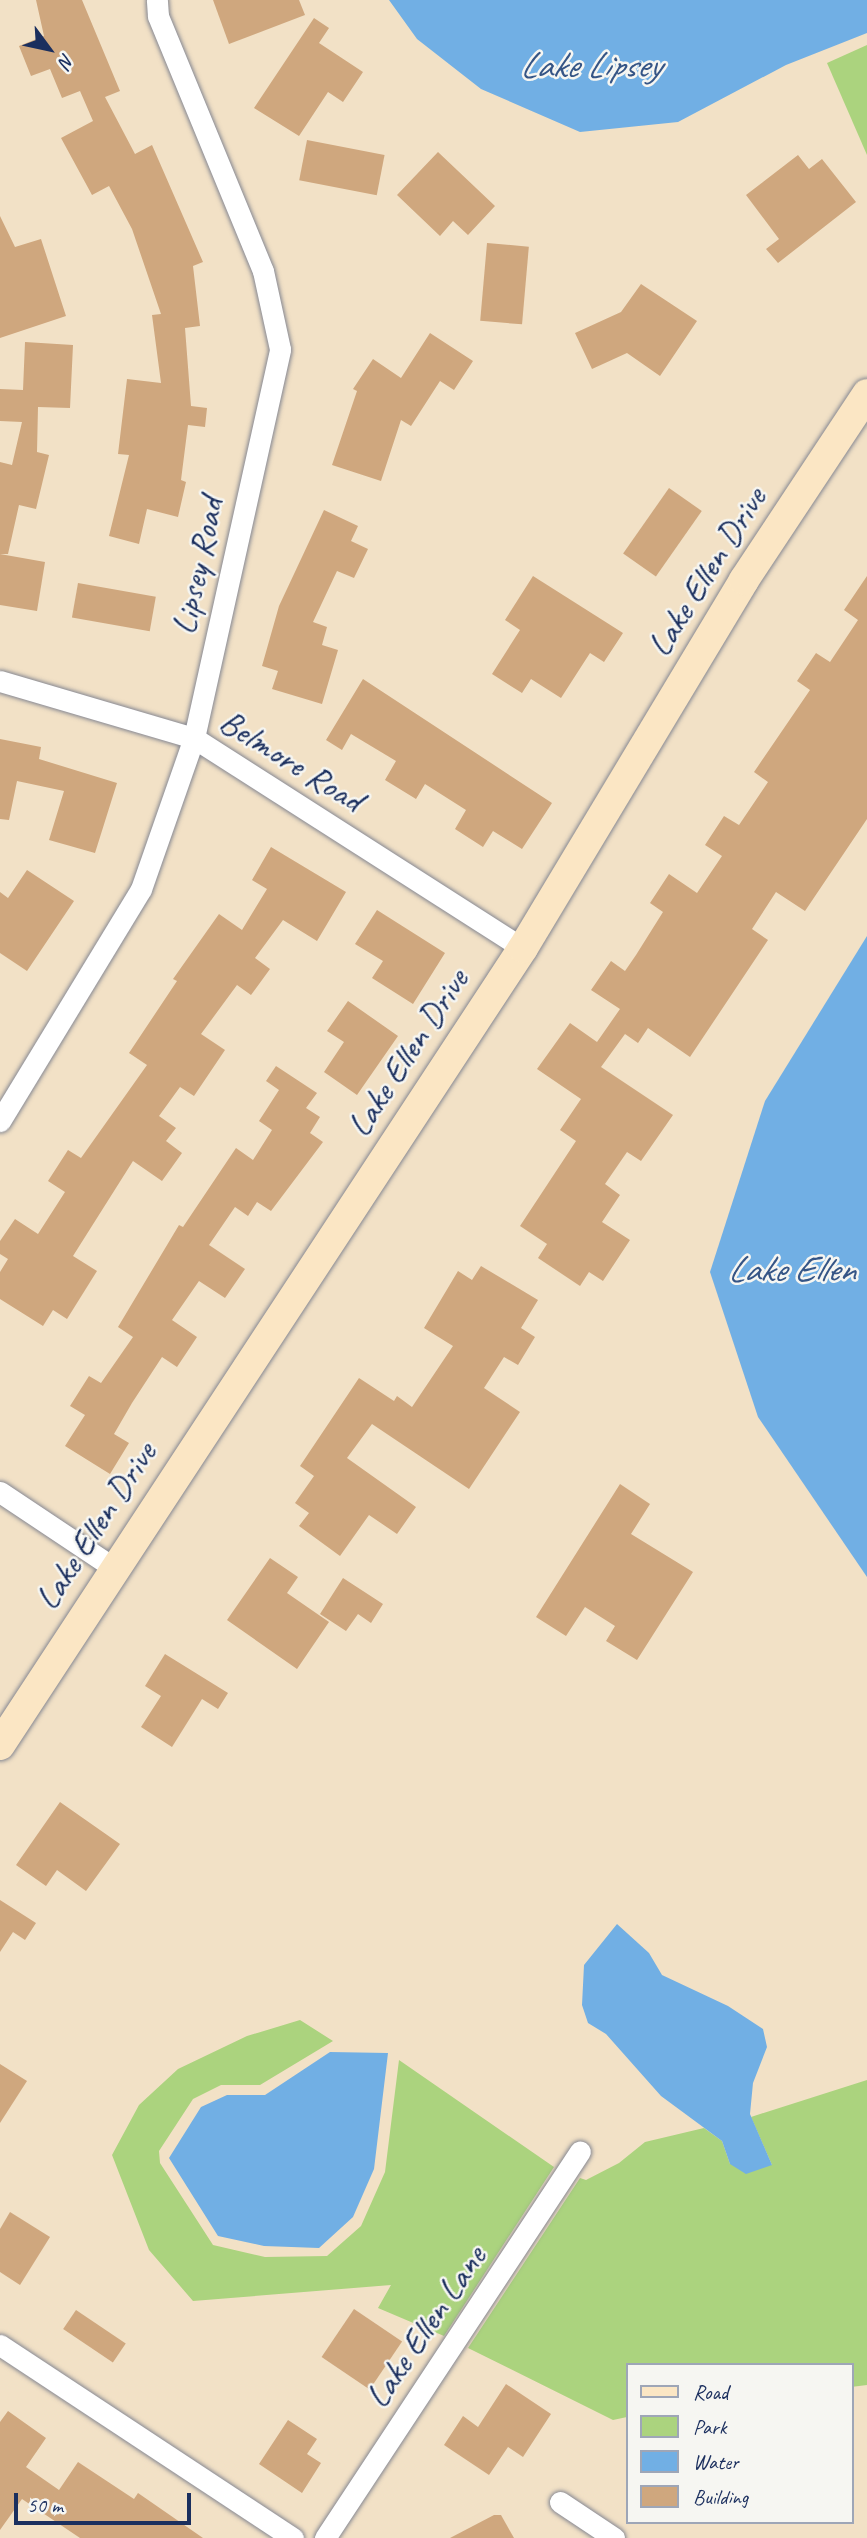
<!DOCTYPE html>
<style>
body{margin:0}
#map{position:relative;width:867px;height:2538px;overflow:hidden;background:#f2e1c6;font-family:Caveat,sans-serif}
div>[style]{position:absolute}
.green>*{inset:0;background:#abd37e}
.water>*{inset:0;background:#71afe4}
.building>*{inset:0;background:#cfa77e;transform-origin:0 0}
.roads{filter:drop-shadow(0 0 2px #868892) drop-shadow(0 0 2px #868892)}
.street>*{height:21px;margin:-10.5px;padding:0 10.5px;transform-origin:10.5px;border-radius:10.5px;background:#fff}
.secondary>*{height:30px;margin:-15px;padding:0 15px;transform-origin:15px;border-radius:15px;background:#fbe6c4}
span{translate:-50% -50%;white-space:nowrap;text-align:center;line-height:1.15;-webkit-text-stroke:5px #f6f6f2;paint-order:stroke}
.street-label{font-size:35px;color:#1b2f5e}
.water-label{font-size:37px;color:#355586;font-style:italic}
.legend{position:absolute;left:626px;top:2363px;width:228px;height:161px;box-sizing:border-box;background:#f6f6f2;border:2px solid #9ea6b7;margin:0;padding:9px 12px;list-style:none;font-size:21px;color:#1b2f5e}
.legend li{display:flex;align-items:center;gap:14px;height:35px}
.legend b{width:35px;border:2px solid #9ea6b7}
.north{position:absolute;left:14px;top:14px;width:70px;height:70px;-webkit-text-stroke:5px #f6f6f2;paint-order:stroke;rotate:123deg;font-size:19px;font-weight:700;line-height:28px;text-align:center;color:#1b2f5e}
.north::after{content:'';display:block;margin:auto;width:24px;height:32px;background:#1b2f5e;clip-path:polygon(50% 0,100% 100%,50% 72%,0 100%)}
.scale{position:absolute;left:14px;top:2493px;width:177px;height:32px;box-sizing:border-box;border:4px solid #1b2f5e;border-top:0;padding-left:9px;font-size:21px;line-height:24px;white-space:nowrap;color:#1b2f5e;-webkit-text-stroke:5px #f6f6f2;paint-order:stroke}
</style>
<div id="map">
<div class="green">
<i style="clip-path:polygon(867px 45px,867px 155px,827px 63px)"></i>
<i style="clip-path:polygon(300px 2020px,333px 2041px,260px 2085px,221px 2085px,193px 2099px,159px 2151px,160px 2163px,213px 2245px,265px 2257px,327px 2256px,361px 2226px,385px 2172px,399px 2060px,554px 2167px,444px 2336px,378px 2308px,391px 2285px,193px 2301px,149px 2250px,112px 2155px,139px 2105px,178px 2069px,247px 2036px)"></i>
<i style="clip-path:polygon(867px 2080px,867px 2385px,851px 2387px,851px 2365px,627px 2365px,627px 2417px,613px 2420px,468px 2348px,580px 2178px,586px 2180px,619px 2163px,645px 2142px,704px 2128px,722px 2141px,730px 2164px,772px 2165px,751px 2117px)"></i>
</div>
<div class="water">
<i style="clip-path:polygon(389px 0,867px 0,867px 33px,786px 65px,678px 122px,580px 132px,481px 89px,417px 39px)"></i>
<i style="clip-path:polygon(867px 936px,867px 1577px,758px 1417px,710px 1272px,765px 1101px)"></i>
<i style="clip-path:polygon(617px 1924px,649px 1953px,662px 1975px,728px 2006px,763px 2029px,767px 2047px,753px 2083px,750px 2114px,772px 2165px,746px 2174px,730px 2164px,722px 2141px,661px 2096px,606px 2034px,588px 2023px,582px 2005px,584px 1965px)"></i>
<i style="clip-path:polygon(330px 2052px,388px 2053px,374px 2169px,353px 2217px,319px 2248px,264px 2246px,218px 2236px,169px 2158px,201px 2107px,227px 2095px,265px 2095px)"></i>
</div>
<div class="building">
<i style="clip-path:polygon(36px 0,82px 0,120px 91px,105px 97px,135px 154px,152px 145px,203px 262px,193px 266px,200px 326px,185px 328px,191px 406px,207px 408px,205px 427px,188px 425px,181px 480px,186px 482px,178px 517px,147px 509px,139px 544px,109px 536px,129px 455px,118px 454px,127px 379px,161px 383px,152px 315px,161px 314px,132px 229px,109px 186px,92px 195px,61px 138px,93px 121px,80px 91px,62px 98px,50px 69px,31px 76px,19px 46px,44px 36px)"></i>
<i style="clip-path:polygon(213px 0,299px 0,305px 15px,229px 44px)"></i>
<i style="clip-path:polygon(314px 18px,329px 28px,319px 43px,363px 72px,343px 102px,328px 92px,299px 136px,254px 108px)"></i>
<i style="left:307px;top:140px;width:79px;height:41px;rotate:11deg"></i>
<i style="clip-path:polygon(438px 152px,495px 206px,468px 235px,453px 221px,440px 236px,397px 195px)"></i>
<i style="clip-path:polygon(798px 155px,809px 169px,822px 159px,856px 202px,778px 263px,766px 249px,779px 239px,746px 195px)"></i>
<i style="clip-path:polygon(0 216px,15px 247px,41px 239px,66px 316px,0 338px)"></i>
<i style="left:487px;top:243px;width:42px;height:78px;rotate:5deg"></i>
<i style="clip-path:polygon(641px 284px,697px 321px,660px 376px,627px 353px,592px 369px,575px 333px,621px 312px)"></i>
<i style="clip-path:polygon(430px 333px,473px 361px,454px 390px,440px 381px,411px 426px,401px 420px,381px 481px,332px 465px,357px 391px,353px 389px,373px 359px,401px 378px)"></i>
<i style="clip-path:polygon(25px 342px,73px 345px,70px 408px,38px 407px,37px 452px,49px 455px,36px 509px,19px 505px,8px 554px,0 554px,0 462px,12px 465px,22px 422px,0 421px,0 389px,23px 390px)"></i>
<i style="left:669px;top:488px;width:40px;height:80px;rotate:35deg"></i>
<i style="clip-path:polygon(324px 510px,358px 526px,351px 541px,368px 549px,354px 578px,337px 571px,313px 622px,327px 627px,322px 645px,338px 650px,322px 704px,272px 689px,278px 671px,262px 666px,279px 606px)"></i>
<i style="clip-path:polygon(0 554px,45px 562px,37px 611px,0 605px)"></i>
<i style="clip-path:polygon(533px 576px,623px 633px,604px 662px,590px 653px,561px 698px,531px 679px,522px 693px,492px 674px,520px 630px,505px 620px)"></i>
<i style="clip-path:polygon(867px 576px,867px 819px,805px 911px,776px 892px,752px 929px,768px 940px,690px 1057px,648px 1028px,638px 1043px,625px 1034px,601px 1067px,673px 1115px,641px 1161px,627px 1152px,605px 1184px,620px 1195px,602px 1222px,630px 1240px,603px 1281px,589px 1272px,580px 1286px,538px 1258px,547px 1244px,520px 1226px,576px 1141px,560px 1130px,581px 1099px,537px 1069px,570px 1023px,597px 1042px,620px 1009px,591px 990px,611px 961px,625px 971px,636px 955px,663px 912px,650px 903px,669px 874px,697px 893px,722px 856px,705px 845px,724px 816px,739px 825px,768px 782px,754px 772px,810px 690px,797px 681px,816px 653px,830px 662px,858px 620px,844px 610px)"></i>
<i style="left:78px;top:583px;width:79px;height:35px;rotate:10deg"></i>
<i style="clip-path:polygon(363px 679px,552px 803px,522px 849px,493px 831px,483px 847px,455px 829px,466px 810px,425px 784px,416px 799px,385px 780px,396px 761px,351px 734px,342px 750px,326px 740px)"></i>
<i style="clip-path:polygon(0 739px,41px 747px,39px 759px,117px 783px,95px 853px,49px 840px,64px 791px,17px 781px,9px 820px,0 819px)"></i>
<i style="clip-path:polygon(271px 847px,346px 892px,317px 941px,283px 920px,255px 958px,270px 969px,251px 995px,237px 985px,201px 1034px,225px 1050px,194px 1096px,180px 1087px,159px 1116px,176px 1128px,166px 1141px,182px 1153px,162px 1181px,133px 1161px,73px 1256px,97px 1271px,67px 1319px,53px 1310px,43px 1326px,0 1299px,0 1272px,8px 1259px,0 1254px,0 1241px,15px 1219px,38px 1234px,65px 1192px,48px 1181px,68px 1150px,81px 1158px,147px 1065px,129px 1053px,177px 981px,173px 979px,219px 914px,242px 930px,267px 889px,252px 880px)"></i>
<i style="clip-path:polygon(27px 870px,74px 901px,27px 971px,0 953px,0 892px,8px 898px)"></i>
<i style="clip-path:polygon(377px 910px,445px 953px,413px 1004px,372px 978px,383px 961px,355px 944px)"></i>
<i style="clip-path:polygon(348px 1001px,398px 1036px,357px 1095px,324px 1072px,344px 1042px,327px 1031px)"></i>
<i style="clip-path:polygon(276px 1066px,317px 1093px,306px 1108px,320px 1117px,310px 1133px,323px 1142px,271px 1211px,257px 1202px,248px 1216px,235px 1207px,209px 1245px,245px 1269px,225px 1298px,199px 1281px,172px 1320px,197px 1337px,177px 1367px,162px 1357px,132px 1403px,114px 1434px,129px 1443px,110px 1474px,65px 1446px,85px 1415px,70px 1406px,89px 1376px,101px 1383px,133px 1337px,118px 1327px,179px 1225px,183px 1227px,236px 1148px,253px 1160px,272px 1130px,259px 1121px,279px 1090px,266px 1081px)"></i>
<i style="clip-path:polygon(481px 1266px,538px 1300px,521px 1328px,535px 1337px,518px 1365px,504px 1357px,484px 1388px,520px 1412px,469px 1489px,372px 1424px,347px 1458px,416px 1507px,397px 1534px,369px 1515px,340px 1556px,299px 1526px,309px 1513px,295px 1503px,314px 1476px,300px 1466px,359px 1378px,394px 1401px,397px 1396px,412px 1407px,453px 1346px,424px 1328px,458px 1271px,472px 1280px)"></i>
<i style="clip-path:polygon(620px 1484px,650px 1504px,631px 1534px,693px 1572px,637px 1660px,606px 1641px,615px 1626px,585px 1607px,566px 1636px,536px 1617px)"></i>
<i style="clip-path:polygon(270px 1558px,298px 1577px,287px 1593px,329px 1622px,297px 1669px,227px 1620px)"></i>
<i style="clip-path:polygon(343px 1578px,383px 1604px,371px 1623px,358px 1614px,346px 1631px,320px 1614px)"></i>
<i style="clip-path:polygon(165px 1654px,228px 1693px,218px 1709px,202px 1699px,172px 1747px,141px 1727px,161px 1696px,145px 1686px)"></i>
<i style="clip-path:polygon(60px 1802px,120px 1844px,86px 1891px,57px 1870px,46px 1886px,16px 1865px)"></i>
<i style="clip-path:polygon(0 1900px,36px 1923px,25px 1940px,13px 1932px,0 1952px)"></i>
<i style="clip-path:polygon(0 2064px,27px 2081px,0 2123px)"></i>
<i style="clip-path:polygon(10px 2212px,50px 2237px,20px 2285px,0 2272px,0 2229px)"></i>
<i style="left:354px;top:2309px;width:58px;height:58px;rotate:34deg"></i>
<i style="left:76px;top:2310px;width:60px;height:23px;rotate:34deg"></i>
<i style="clip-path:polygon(506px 2384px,551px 2414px,523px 2457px,508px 2447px,489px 2475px,444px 2445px,463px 2416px,478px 2427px)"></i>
<i style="clip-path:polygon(8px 2411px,46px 2438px,26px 2467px,59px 2490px,78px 2462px,134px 2499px,138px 2493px,203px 2538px,80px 2538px,22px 2499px,0 2530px,0 2422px)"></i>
<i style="clip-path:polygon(288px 2420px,317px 2439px,307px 2454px,321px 2463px,302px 2493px,259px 2464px)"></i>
<i style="clip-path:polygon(494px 2515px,501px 2515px,514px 2538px,450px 2538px)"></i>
</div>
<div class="roads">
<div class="street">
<i style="left:0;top:681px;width:202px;rotate:16.4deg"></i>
<i style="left:194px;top:738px;width:390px;rotate:32.6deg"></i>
<i style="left:0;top:1121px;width:271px;rotate:-58.7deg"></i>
<i style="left:141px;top:889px;width:160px;rotate:-70.7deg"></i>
<i style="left:194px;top:738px;width:398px;rotate:-77.5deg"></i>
<i style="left:280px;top:349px;width:80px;rotate:-102.3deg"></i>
<i style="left:263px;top:271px;width:276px;rotate:-112.4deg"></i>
<i style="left:158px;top:16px;width:16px;rotate:-94deg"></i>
<i style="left:0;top:1492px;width:137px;rotate:33.7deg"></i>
<i style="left:0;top:2345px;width:351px;rotate:33.4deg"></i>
<i style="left:560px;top:2502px;width:65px;rotate:33.7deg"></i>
<i style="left:325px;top:2538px;width:463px;rotate:-56.6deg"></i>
</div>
<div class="secondary">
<i style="left:0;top:1745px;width:953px;rotate:-56.73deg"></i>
<i style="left:523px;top:948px;width:429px;rotate:-59deg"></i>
<i style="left:744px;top:580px;width:223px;rotate:-56.5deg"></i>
</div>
</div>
<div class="street-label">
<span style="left:198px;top:566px;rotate:-78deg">Lipsey Road</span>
<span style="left:707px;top:572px;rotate:-58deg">Lake Ellen Drive</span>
<span style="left:291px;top:761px;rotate:32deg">Belmore Road</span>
<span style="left:408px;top:1053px;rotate:-57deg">Lake Ellen Drive</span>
<span style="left:96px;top:1526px;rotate:-57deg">Lake Ellen Drive</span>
<span style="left:426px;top:2327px;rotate:-56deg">Lake Ellen Lane</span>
</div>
<div class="water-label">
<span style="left:590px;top:65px">Lake Lipsey</span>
<span style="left:791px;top:1269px">Lake Ellen</span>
</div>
<ul class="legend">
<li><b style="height:9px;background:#fbe6c4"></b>Road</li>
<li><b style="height:19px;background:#abd37e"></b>Park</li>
<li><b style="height:19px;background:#71afe4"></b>Water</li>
<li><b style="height:19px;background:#cfa77e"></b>Building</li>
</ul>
<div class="north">N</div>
<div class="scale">50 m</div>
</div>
